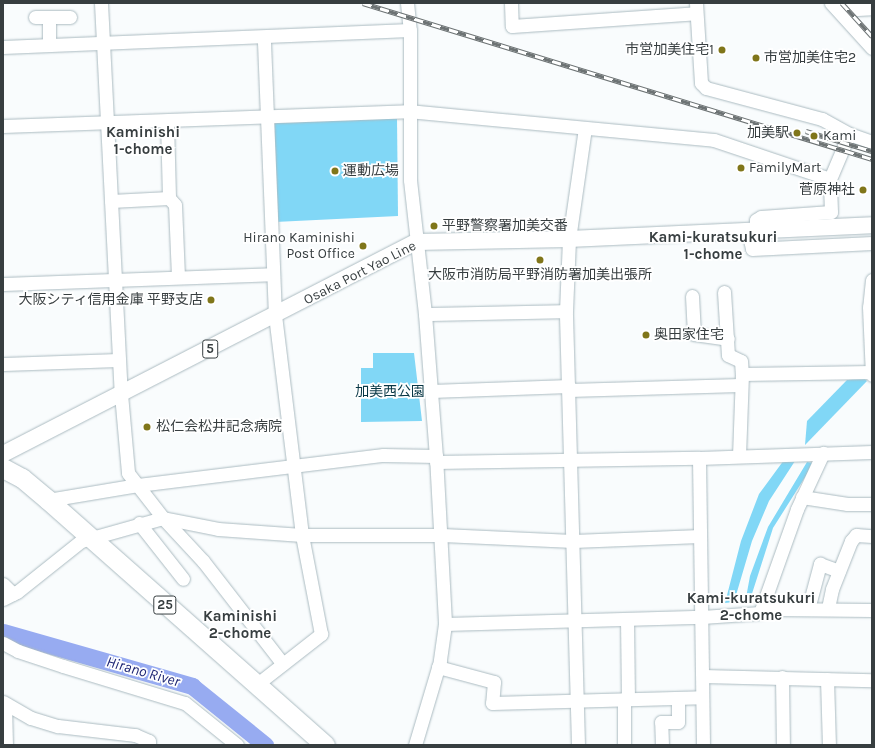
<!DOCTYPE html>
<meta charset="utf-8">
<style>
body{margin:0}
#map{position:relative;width:875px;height:748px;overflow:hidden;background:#f9fcfd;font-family:Karla,"Noto Sans JP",sans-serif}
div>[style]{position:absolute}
.green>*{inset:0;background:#81d7f6}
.river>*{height:17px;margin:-8.5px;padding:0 8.5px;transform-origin:8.5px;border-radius:8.5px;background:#97abf1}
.roads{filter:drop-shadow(0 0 1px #abbbc1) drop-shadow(0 0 1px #abbbc1)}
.minor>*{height:13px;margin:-6.5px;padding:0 6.5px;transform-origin:6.5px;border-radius:6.5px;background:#fff}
.major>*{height:16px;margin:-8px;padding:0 8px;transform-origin:8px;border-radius:8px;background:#fff}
.highway>*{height:19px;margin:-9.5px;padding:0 9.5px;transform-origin:9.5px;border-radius:9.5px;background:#fff}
.rail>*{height:4.5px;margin-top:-2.25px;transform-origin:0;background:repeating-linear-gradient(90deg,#fff 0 9px,#6d7374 0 18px);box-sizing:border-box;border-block:1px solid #6d7374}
.dots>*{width:11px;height:11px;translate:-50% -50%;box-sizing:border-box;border:2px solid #fff;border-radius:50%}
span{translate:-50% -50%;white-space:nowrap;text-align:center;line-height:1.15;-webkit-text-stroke:3.5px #fff;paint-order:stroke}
.shield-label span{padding:1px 3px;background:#fff;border:1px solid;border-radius:3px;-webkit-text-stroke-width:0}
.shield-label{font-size:13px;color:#373e40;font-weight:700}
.poi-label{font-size:14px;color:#373e40}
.right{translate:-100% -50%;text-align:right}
.left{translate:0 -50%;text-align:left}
.street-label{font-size:14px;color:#373e40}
.park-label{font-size:14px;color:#083745}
.neighbourhood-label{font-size:15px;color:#373e40;font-weight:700}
.water-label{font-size:15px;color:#1d2574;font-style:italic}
.frame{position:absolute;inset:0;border:4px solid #373e40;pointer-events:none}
</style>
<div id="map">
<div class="green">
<i style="clip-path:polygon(394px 115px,397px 118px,398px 216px,275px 222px,270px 125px,276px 121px)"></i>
<i style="clip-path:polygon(373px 353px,414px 353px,422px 421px,361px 422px,361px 368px,373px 368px)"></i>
<i style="clip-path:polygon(863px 377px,867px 381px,805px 445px,807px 421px,847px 380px)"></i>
<i style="clip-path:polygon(784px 460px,795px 461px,769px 501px,752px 541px,734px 602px,725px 603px,741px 541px,759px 494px)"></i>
<i style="clip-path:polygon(807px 462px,814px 463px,773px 528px,749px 603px,745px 603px,750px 576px,768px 527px)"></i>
</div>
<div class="river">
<i style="left:3px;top:632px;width:197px;rotate:15.9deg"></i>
<i style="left:192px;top:686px;width:94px;rotate:38.9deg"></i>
</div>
<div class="roads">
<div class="minor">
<i style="left:101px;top:3px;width:392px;rotate:87.1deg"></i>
<i style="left:121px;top:394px;width:79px;rotate:84.9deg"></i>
<i style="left:128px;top:473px;width:57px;rotate:52.1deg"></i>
<i style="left:163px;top:518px;width:59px;rotate:47.1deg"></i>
<i style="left:203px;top:561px;width:130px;rotate:52.2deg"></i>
<i style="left:407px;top:3px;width:27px;rotate:84deg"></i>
<i style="left:410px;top:30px;width:150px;rotate:90deg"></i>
<i style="left:410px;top:180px;width:135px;rotate:83.6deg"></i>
<i style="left:425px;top:314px;width:142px;rotate:85.6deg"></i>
<i style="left:436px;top:456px;width:168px;rotate:86.9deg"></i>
<i style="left:445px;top:624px;width:37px;rotate:98deg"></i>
<i style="left:440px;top:661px;width:88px;rotate:106.6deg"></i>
<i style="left:511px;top:3px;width:23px;rotate:88deg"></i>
<i style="left:512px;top:26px;width:184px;rotate:-4deg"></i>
<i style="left:696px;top:3px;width:80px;rotate:86.4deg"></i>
<i style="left:701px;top:83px;width:7px;rotate:45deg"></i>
<i style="left:706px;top:88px;width:120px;rotate:15deg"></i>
<i style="left:822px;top:119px;width:31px;rotate:29deg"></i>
<i style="left:849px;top:134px;width:24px;rotate:19deg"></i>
<i style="left:831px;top:3px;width:61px;rotate:47.7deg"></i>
<i style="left:838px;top:10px;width:34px;rotate:-3deg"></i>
<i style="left:35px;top:17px;width:14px"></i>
<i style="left:49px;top:45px;width:28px;rotate:-90deg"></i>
<i style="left:49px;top:17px;width:21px"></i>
<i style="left:3px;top:47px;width:407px;rotate:-2.4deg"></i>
<i style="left:167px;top:121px;width:77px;rotate:88.5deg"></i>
<i style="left:169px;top:198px;width:9px;rotate:49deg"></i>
<i style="left:175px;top:205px;width:72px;rotate:87.6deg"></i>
<i style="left:3px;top:126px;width:405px;rotate:-2.1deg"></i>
<i style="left:408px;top:111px;width:307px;rotate:5.4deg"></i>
<i style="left:714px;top:140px;width:122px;rotate:18.6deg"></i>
<i style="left:111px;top:201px;width:58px;rotate:-3deg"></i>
<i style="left:748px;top:231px;width:18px;rotate:77deg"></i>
<i style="left:752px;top:249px;width:120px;rotate:-2.9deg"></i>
<i style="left:756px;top:231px;width:11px;rotate:-90deg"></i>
<i style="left:756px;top:220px;width:6px;rotate:-31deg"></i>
<i style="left:761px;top:217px;width:70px;rotate:-4.1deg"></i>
<i style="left:831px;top:212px;width:33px;rotate:-92deg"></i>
<i style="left:830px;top:179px;width:49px;rotate:-67.1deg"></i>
<i style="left:872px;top:280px;width:27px;rotate:96deg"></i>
<i style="left:869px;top:307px;width:68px;rotate:87.5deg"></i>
<i style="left:3px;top:284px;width:269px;rotate:-2.1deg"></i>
<i style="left:724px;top:292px;width:63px;rotate:86.4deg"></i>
<i style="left:728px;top:355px;width:14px;rotate:25deg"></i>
<i style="left:741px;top:361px;width:13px;rotate:86deg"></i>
<i style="left:742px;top:374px;width:82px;rotate:92.1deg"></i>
<i style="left:692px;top:296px;width:38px;rotate:87deg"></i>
<i style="left:694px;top:334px;width:34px;rotate:8deg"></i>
<i style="left:425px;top:314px;width:141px;rotate:-1.2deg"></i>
<i style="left:3px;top:364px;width:116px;rotate:-2deg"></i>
<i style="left:742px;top:374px;width:130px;rotate:-0.9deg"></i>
<i style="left:569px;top:390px;width:171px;rotate:-1.7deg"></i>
<i style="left:431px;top:391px;width:138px;rotate:-2.1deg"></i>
<i style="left:699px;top:458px;width:287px;rotate:89.2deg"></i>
<i style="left:436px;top:462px;width:263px;rotate:-0.9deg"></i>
<i style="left:699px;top:458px;width:173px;rotate:-2deg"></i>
<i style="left:802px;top:497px;width:46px;rotate:8.8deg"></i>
<i style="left:847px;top:504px;width:25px"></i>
<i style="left:48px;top:500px;width:91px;rotate:-9.5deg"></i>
<i style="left:138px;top:485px;width:247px;rotate:-7deg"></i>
<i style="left:383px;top:455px;width:53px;rotate:1.1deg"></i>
<i style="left:139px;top:523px;width:71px;rotate:51.8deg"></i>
<i style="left:3px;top:584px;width:14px;rotate:45deg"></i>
<i style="left:3px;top:599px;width:16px;rotate:-27deg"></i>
<i style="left:17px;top:592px;width:82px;rotate:-38.6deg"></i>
<i style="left:81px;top:541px;width:85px;rotate:-15.7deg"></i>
<i style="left:163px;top:518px;width:56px;rotate:11.3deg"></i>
<i style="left:218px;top:529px;width:84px;rotate:4.1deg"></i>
<i style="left:302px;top:535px;width:140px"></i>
<i style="left:442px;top:535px;width:131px;rotate:2.6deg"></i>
<i style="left:573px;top:541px;width:127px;rotate:-2.3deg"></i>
<i style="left:828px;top:608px;width:19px;rotate:-78deg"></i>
<i style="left:832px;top:589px;width:52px;rotate:-68.4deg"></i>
<i style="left:851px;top:541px;width:8px;rotate:-50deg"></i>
<i style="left:856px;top:535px;width:16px;rotate:4deg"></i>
<i style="left:808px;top:609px;width:47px;rotate:-75.1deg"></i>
<i style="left:820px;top:564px;width:20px;rotate:20deg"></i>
<i style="left:760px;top:613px;width:110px;rotate:-70.4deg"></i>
<i style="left:797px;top:509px;width:62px;rotate:-65.1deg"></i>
<i style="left:627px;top:619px;width:80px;rotate:89.3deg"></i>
<i style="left:445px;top:624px;width:257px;rotate:-1.6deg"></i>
<i style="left:702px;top:617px;width:58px;rotate:-3.9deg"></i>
<i style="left:760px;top:613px;width:15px;rotate:-16deg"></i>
<i style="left:774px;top:609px;width:98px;rotate:0.6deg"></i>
<i style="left:3px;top:643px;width:17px;rotate:28deg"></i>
<i style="left:18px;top:651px;width:47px;rotate:18.4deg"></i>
<i style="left:63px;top:666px;width:127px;rotate:16.9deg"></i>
<i style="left:185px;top:703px;width:67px;rotate:38.9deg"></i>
<i style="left:438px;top:667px;width:58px;rotate:15deg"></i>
<i style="left:494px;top:682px;width:21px;rotate:95deg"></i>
<i style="left:492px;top:703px;width:210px;rotate:-1.6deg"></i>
<i style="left:703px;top:676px;width:169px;rotate:1.4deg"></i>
<i style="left:782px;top:677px;width:68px;rotate:89.2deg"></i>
<i style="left:827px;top:679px;width:66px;rotate:88.3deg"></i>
<i style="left:256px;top:685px;width:83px;rotate:-38.1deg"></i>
<i style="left:321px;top:634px;width:101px;rotate:-100.9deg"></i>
<i style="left:302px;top:535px;width:221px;rotate:-97deg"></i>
<i style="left:275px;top:316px;width:279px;rotate:-92.3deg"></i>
<i style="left:624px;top:699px;width:46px;rotate:90deg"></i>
<i style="left:3px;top:702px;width:32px;rotate:30deg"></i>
<i style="left:31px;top:718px;width:28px;rotate:17deg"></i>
<i style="left:58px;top:726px;width:78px;rotate:6.7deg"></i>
<i style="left:135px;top:735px;width:15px;rotate:23deg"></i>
<i style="left:149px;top:741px;width:4px;rotate:90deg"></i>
<i style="left:5px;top:705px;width:40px;rotate:88.6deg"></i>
<i style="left:578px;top:745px;width:434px;rotate:-91.6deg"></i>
<i style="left:566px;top:311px;width:72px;rotate:-87.6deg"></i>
<i style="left:569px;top:239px;width:112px;rotate:-81.8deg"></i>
<i style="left:662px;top:745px;width:23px;rotate:-92deg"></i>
<i style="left:661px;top:722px;width:17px"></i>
<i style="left:678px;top:722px;width:24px;rotate:-90deg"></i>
</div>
<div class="major">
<i style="left:3px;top:454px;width:464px;rotate:-27.2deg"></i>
<i style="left:416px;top:242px;width:153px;rotate:-1.1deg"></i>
<i style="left:569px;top:239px;width:303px;rotate:-2.6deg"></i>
</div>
<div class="highway">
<i style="left:3px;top:468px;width:21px;rotate:28deg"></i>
<i style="left:22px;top:478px;width:34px;rotate:40deg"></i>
<i style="left:48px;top:500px;width:370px;rotate:41.5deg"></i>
</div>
</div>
<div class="rail">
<i style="left:363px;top:3px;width:532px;rotate:17.04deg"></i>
<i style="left:842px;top:3px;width:45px;rotate:47.7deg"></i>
<i style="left:806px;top:131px;width:69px;rotate:16.9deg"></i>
</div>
<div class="dots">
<i style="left:722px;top:50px;background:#80761a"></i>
<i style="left:756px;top:58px;background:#80761a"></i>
<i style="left:797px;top:133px;background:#80761a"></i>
<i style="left:814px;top:136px;background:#80761a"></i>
<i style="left:741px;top:168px;background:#80761a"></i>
<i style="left:335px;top:171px;background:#80761a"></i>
<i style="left:863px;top:190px;background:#80761a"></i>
<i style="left:434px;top:226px;background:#80761a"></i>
<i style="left:363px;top:246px;background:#80761a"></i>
<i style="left:540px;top:260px;background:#80761a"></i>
<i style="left:211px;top:300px;background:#80761a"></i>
<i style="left:646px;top:335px;background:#80761a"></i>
<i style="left:147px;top:427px;background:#80761a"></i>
</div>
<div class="shield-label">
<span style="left:210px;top:349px">5</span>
<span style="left:165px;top:605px">25</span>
</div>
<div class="poi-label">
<span class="right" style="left:714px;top:50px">市営加美住宅1</span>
<span class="left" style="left:764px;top:58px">市営加美住宅2</span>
<span class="right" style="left:789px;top:133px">加美駅</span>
<span class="left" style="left:823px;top:136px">Kami</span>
<span class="left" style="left:749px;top:168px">FamilyMart</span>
<span class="left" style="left:343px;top:171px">運動広場</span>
<span class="right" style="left:855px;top:190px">菅原神社</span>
<span class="left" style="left:442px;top:226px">平野警察署加美交番</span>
<span class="right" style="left:355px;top:246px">Hirano Kaminishi<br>Post Office</span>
<span style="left:540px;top:275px">大阪市消防局平野消防署加美出張所</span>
<span class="right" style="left:203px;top:300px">大阪シティ信用金庫 平野支店</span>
<span class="left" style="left:654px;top:335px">奥田家住宅</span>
<span class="left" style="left:156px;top:427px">松仁会松井記念病院</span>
</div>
<div class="street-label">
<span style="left:360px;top:273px;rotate:-27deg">Osaka Port Yao Line</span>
</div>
<div class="park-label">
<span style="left:390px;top:392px">加美西公園</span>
</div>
<div class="neighbourhood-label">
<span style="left:143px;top:141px">Kaminishi<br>1-chome</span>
<span style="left:713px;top:246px">Kami-kuratsukuri<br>1-chome</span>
<span style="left:751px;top:607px">Kami-kuratsukuri<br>2-chome</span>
<span style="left:240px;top:625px">Kaminishi<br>2-chome</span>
</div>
<div class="water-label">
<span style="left:143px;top:672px;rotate:16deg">Hirano River</span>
</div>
<div class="frame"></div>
</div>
